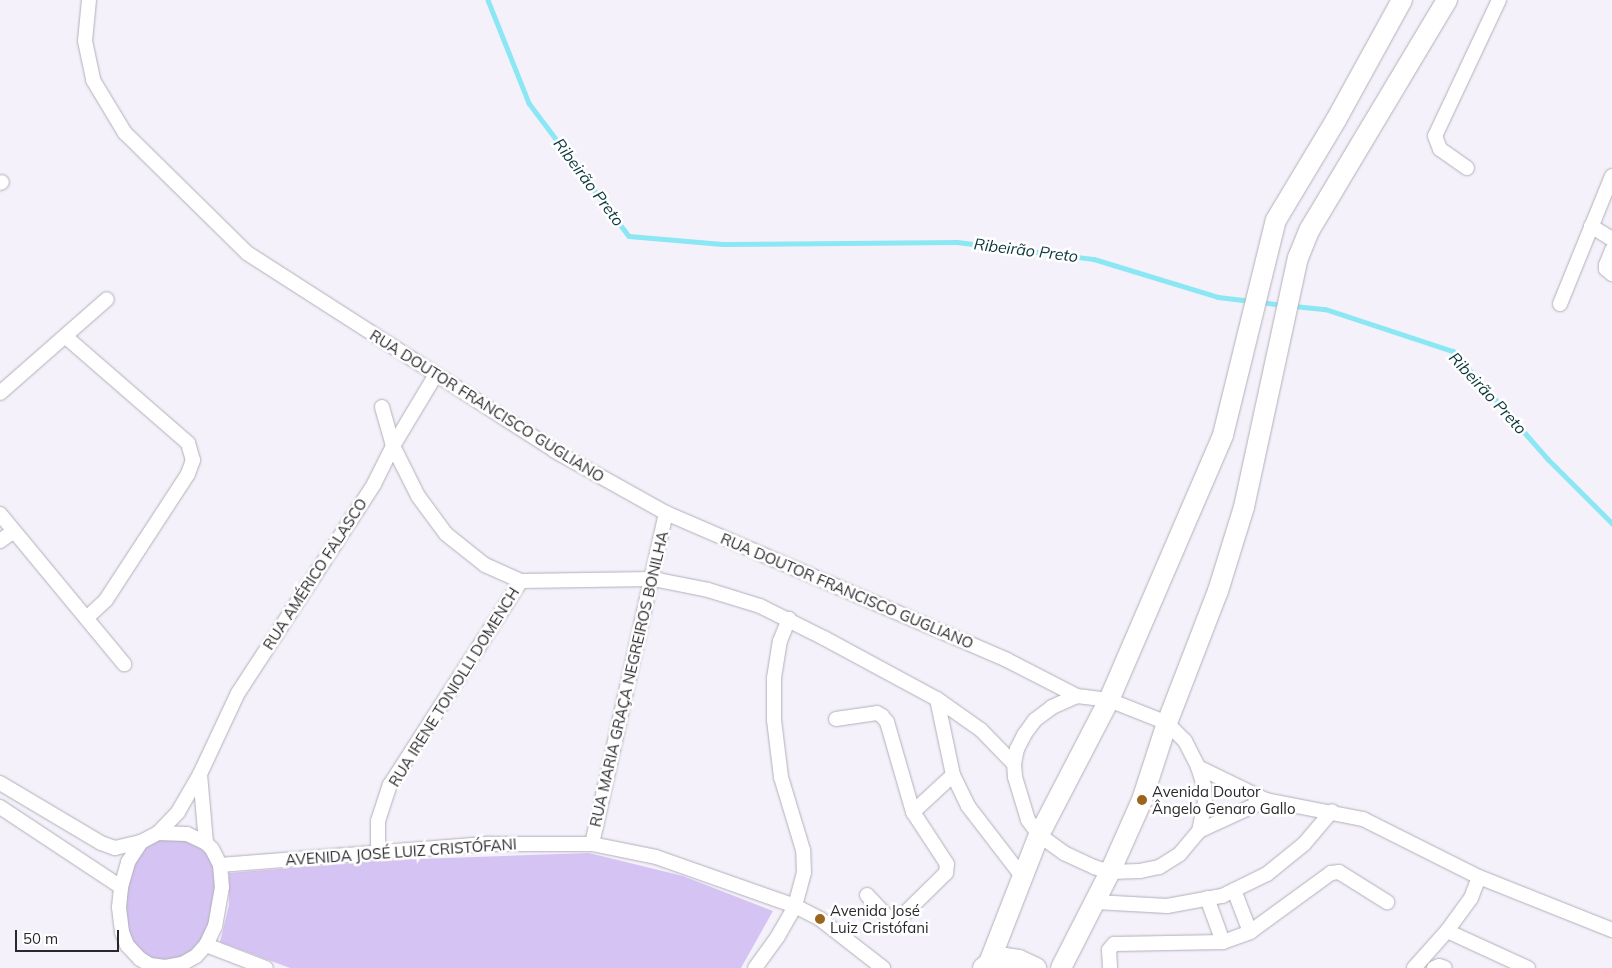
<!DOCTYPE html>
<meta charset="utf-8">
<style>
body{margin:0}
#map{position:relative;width:1612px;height:968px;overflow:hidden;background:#f4f1fb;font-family:Mulish,sans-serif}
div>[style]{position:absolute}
.green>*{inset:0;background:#d5c4f3}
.stream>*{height:4.5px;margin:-2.25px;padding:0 2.25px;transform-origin:2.25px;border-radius:2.25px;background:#8ce7f4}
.roads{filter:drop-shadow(0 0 1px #b2afb8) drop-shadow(0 0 1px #b2afb8)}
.street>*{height:14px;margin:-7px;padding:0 7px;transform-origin:7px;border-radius:7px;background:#fff}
.secondary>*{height:20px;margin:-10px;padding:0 10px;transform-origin:10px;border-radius:10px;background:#fff}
.dots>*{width:14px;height:14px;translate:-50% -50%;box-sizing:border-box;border:2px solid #fff;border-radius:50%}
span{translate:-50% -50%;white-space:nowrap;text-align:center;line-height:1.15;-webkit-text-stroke:5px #fff;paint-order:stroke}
.street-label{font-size:15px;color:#29282c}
.poi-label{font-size:15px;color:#29282c}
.left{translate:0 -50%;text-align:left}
.water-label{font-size:16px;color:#08363b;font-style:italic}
.scale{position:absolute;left:15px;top:930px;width:104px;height:22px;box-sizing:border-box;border:2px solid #29282c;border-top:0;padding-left:6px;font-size:15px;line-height:18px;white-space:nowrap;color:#29282c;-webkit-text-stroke:4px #fff;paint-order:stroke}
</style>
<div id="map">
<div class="green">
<i style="clip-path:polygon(159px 837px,186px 837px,205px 847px,216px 866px,216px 909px,204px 942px,178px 960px,153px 962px,130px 944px,124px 909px,125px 884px,143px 844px)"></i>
<i style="clip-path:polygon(589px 853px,683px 876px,773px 911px,741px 968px,290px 968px,220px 942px,229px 905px,229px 873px,391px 860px)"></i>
</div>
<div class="stream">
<i style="left:488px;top:0;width:111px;rotate:68.3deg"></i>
<i style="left:529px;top:103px;width:166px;rotate:53.1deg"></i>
<i style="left:629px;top:236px;width:93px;rotate:4.9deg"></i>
<i style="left:722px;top:244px;width:235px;rotate:-0.5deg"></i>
<i style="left:957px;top:242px;width:138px;rotate:7.1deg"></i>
<i style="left:1094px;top:259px;width:130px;rotate:17deg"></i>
<i style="left:1218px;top:297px;width:33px;rotate:7deg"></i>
<i style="left:1261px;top:302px;width:22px;rotate:8deg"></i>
<i style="left:1294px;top:306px;width:31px;rotate:6deg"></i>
<i style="left:1325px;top:309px;width:135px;rotate:18.2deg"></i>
<i style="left:1453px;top:351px;width:144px;rotate:48.7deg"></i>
<i style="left:1548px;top:459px;width:91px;rotate:45deg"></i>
</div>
<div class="roads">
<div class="street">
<i style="left:89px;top:0;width:41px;rotate:95.6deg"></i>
<i style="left:85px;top:41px;width:40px;rotate:78deg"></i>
<i style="left:93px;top:80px;width:62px;rotate:58.9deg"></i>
<i style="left:125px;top:133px;width:171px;rotate:44.5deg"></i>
<i style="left:247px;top:253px;width:366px;rotate:32.7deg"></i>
<i style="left:555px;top:451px;width:127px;rotate:29.2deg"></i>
<i style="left:666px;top:513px;width:371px;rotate:23.3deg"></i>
<i style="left:1007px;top:660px;width:79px;rotate:27.2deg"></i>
<i style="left:1467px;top:168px;width:33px;rotate:-145deg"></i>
<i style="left:1440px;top:149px;width:14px;rotate:-111deg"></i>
<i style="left:1435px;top:136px;width:150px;rotate:-64.8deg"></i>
<i style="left:0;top:183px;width:2px;rotate:-27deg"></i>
<i style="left:1591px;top:226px;width:25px;rotate:32deg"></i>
<i style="left:1612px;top:250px;width:16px;rotate:112deg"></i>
<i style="left:1606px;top:265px;width:4px;rotate:90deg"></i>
<i style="left:1606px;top:269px;width:8px;rotate:40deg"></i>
<i style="left:1560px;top:304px;width:138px;rotate:-67.9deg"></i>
<i style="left:66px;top:337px;width:162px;rotate:41deg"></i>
<i style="left:188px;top:443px;width:18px;rotate:74deg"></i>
<i style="left:193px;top:460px;width:15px;rotate:110deg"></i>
<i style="left:188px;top:474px;width:150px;rotate:123.1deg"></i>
<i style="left:106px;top:600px;width:26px;rotate:137deg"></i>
<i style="left:0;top:393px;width:142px;rotate:-41.3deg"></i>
<i style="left:382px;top:407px;width:41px;rotate:74.2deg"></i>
<i style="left:393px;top:446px;width:56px;rotate:63.4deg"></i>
<i style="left:418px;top:496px;width:47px;rotate:53.6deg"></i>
<i style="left:446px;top:534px;width:50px;rotate:38.5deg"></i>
<i style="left:485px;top:565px;width:39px;rotate:24deg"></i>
<i style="left:521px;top:581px;width:132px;rotate:-0.9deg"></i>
<i style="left:653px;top:579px;width:56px;rotate:11.3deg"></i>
<i style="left:708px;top:590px;width:54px;rotate:17.1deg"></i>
<i style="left:760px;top:606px;width:72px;rotate:26.6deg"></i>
<i style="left:824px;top:638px;width:128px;rotate:28.4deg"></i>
<i style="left:937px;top:699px;width:54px;rotate:35.2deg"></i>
<i style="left:981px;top:730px;width:47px;rotate:45.9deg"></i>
<i style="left:0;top:514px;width:195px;rotate:50.4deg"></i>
<i style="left:0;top:541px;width:17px;rotate:-36deg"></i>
<i style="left:1077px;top:696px;width:32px;rotate:7deg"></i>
<i style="left:1109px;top:700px;width:62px;rotate:21.6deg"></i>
<i style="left:1167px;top:723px;width:25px;rotate:45deg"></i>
<i style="left:1185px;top:741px;width:29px;rotate:63deg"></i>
<i style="left:1198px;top:767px;width:20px;rotate:72deg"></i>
<i style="left:1204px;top:786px;width:17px;rotate:87deg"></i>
<i style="left:1205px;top:803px;width:29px;rotate:102deg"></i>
<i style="left:1199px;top:831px;width:30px;rotate:130deg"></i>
<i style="left:1180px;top:854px;width:25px;rotate:148deg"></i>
<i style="left:1159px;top:867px;width:19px;rotate:168deg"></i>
<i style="left:1140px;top:871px;width:30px;rotate:178deg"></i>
<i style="left:1110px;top:872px;width:17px;rotate:-163deg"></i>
<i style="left:1094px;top:867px;width:33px;rotate:-155deg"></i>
<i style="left:1064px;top:853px;width:31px;rotate:-144deg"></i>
<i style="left:1039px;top:835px;width:19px;rotate:-126deg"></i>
<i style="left:1028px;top:820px;width:45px;rotate:-106.8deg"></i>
<i style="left:1015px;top:777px;width:13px;rotate:-94deg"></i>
<i style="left:1014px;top:764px;width:15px;rotate:-79deg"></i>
<i style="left:1017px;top:749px;width:16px;rotate:-63deg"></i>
<i style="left:1024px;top:735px;width:19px;rotate:-54deg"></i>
<i style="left:1035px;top:720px;width:21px;rotate:-37deg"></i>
<i style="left:1052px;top:707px;width:27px;rotate:-24deg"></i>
<i style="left:937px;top:699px;width:78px;rotate:78.1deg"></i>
<i style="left:953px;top:775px;width:34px;rotate:64deg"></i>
<i style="left:968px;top:806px;width:88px;rotate:52.4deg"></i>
<i style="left:836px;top:719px;width:41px;rotate:-8.3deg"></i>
<i style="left:877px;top:713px;width:6px;rotate:31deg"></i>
<i style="left:882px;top:716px;width:8px;rotate:50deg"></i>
<i style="left:887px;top:722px;width:94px;rotate:73.9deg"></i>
<i style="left:1198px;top:767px;width:76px;rotate:25.9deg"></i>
<i style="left:1266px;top:800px;width:99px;rotate:11.1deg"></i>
<i style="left:1363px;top:819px;width:130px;rotate:26.6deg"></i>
<i style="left:1479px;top:877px;width:143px;rotate:21.7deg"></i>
<i style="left:200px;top:774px;width:69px;rotate:85deg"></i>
<i style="left:0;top:783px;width:117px;rotate:30.7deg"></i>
<i style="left:101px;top:843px;width:15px;rotate:20deg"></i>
<i style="left:115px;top:848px;width:27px;rotate:-13deg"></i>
<i style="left:0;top:807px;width:145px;rotate:33.5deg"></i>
<i style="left:1199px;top:831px;width:74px;rotate:-24.8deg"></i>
<i style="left:158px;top:833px;width:29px;rotate:-46deg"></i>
<i style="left:178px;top:812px;width:44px;rotate:-59.9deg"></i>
<i style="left:200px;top:774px;width:89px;rotate:-64.9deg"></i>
<i style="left:238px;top:693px;width:249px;rotate:-56.9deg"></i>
<i style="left:374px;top:484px;width:42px;rotate:-63.4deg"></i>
<i style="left:393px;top:446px;width:82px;rotate:-59deg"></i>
<i style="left:158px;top:833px;width:29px;rotate:2deg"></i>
<i style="left:187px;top:834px;width:21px;rotate:25deg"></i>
<i style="left:206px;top:843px;width:8px;rotate:45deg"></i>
<i style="left:212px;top:849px;width:18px;rotate:63deg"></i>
<i style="left:220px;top:865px;width:22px;rotate:85deg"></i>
<i style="left:222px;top:887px;width:40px;rotate:100deg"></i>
<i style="left:215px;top:926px;width:21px;rotate:115deg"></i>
<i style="left:206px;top:945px;width:15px;rotate:132deg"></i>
<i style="left:196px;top:956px;width:16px;rotate:150deg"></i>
<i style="left:182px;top:964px;width:17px;rotate:170deg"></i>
<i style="left:165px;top:967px;width:15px;rotate:-172deg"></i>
<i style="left:150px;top:965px;width:12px;rotate:-149deg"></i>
<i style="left:140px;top:959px;width:19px;rotate:-133deg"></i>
<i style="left:127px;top:945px;width:14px;rotate:-111deg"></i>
<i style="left:122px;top:932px;width:25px;rotate:-97deg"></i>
<i style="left:119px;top:907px;width:20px;rotate:-84deg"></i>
<i style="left:121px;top:887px;width:26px;rotate:-74deg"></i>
<i style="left:128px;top:862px;width:24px;rotate:-57deg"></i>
<i style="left:141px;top:842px;width:19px;rotate:-28deg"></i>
<i style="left:592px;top:844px;width:339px;rotate:-77.4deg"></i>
<i style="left:378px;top:852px;width:31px;rotate:-90deg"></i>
<i style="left:378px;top:821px;width:38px;rotate:-72deg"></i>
<i style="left:390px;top:785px;width:242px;rotate:-57.3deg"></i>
<i style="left:220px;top:865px;width:270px;rotate:-4.5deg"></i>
<i style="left:489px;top:844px;width:103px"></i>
<i style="left:592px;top:844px;width:65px;rotate:11.5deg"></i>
<i style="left:656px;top:857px;width:147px;rotate:19.4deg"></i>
<i style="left:795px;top:906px;width:28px;rotate:27deg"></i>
<i style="left:820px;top:919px;width:80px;rotate:37.9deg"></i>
<i style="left:1234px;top:890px;width:45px;rotate:69.1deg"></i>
<i style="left:867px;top:895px;width:33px;rotate:47deg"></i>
<i style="left:889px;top:919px;width:9px;rotate:6deg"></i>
<i style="left:898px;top:920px;width:67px;rotate:-44.4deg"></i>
<i style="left:946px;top:873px;width:9px;rotate:-84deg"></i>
<i style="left:947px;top:864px;width:62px;rotate:-123.2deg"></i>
<i style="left:913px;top:812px;width:54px;rotate:-42.8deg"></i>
<i style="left:1207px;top:898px;width:47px;rotate:70deg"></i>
<i style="left:1096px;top:902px;width:71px;rotate:3.2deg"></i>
<i style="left:1167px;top:906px;width:56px;rotate:-10.3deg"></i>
<i style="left:1222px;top:896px;width:50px;rotate:-26.1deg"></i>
<i style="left:1267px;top:874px;width:48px;rotate:-39deg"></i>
<i style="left:1304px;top:844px;width:43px;rotate:-49.7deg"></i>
<i style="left:1447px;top:931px;width:89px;rotate:24.6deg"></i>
<i style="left:206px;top:945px;width:64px;rotate:21deg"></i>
<i style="left:755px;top:968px;width:39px;rotate:-54deg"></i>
<i style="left:778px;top:936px;width:34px;rotate:-60deg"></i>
<i style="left:795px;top:906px;width:34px;rotate:-75deg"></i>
<i style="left:804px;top:873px;width:23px;rotate:-92deg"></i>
<i style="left:803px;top:850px;width:76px;rotate:-106.8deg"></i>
<i style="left:781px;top:777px;width:57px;rotate:-97deg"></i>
<i style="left:774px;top:720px;width:42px;rotate:-90deg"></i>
<i style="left:774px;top:678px;width:37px;rotate:-81deg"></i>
<i style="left:780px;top:641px;width:24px;rotate:-68deg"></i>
<i style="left:1110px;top:968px;width:18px;rotate:-93deg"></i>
<i style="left:1109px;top:950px;width:8px;rotate:-50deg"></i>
<i style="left:1114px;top:944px;width:109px;rotate:-1.1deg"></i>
<i style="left:1223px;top:942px;width:29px;rotate:-20deg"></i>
<i style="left:1250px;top:932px;width:100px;rotate:-36.1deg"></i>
<i style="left:1331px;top:873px;width:8px;rotate:-7deg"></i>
<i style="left:1339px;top:872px;width:57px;rotate:32deg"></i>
<i style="left:1414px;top:968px;width:50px;rotate:-48.3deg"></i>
<i style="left:1447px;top:931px;width:41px;rotate:-54deg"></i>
<i style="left:1471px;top:898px;width:22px;rotate:-69deg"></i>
<i style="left:1434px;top:968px;width:5px;rotate:-22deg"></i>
<i style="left:1439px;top:966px;width:6px;rotate:18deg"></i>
</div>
<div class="secondary">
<i style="left:989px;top:963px;width:17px;rotate:-17deg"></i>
<i style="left:1005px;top:958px;width:14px;rotate:8deg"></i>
<i style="left:1019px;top:960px;width:19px;rotate:25deg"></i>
<i style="left:983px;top:968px;width:8px;rotate:-40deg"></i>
<i style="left:989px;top:963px;width:137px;rotate:-68.7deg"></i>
<i style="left:1039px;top:835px;width:152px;rotate:-62.6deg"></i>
<i style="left:1109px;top:700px;width:288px;rotate:-66.7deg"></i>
<i style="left:1223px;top:435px;width:221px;rotate:-76.2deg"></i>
<i style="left:1276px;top:220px;width:117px;rotate:-59deg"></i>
<i style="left:1336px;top:120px;width:137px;rotate:-61.2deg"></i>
<i style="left:1061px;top:968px;width:108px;rotate:-63deg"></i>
<i style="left:1110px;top:872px;width:79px;rotate:-66deg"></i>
<i style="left:1142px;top:800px;width:81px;rotate:-72deg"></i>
<i style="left:1167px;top:723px;width:142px;rotate:-68.9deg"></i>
<i style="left:1218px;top:591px;width:88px;rotate:-72.8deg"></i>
<i style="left:1244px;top:507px;width:255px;rotate:-77.8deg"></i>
<i style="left:1298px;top:258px;width:31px;rotate:-68deg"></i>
<i style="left:1310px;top:229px;width:267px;rotate:-59.1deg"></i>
</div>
</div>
<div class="dots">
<i style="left:1142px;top:800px;background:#9a651c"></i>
<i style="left:820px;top:919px;background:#9a651c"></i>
</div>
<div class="street-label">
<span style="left:487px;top:406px;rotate:32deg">RUA DOUTOR FRANCISCO GUGLIANO</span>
<span style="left:315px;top:574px;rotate:-57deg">RUA AMÉRICO FALASCO</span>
<span style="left:847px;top:591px;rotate:23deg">RUA DOUTOR FRANCISCO GUGLIANO</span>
<span style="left:629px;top:679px;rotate:-77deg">RUA MARIA GRAÇA NEGREIROS BONILHA</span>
<span style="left:454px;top:687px;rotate:-58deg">RUA IRENE TONIOLLI DOMENCH</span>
<span style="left:401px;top:852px;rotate:-4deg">AVENIDA JOSÉ LUIZ CRISTÓFANI</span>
</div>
<div class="poi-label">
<span class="left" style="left:1152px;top:800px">Avenida Doutor<br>Ângelo Genaro Gallo</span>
<span class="left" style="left:830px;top:919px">Avenida José<br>Luiz Cristófani</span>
</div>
<div class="water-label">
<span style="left:589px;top:182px;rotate:53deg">Ribeirão Preto</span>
<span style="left:1026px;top:250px;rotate:7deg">Ribeirão Preto</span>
<span style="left:1488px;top:393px;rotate:47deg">Ribeirão Preto</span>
</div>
<div class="scale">50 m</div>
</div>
